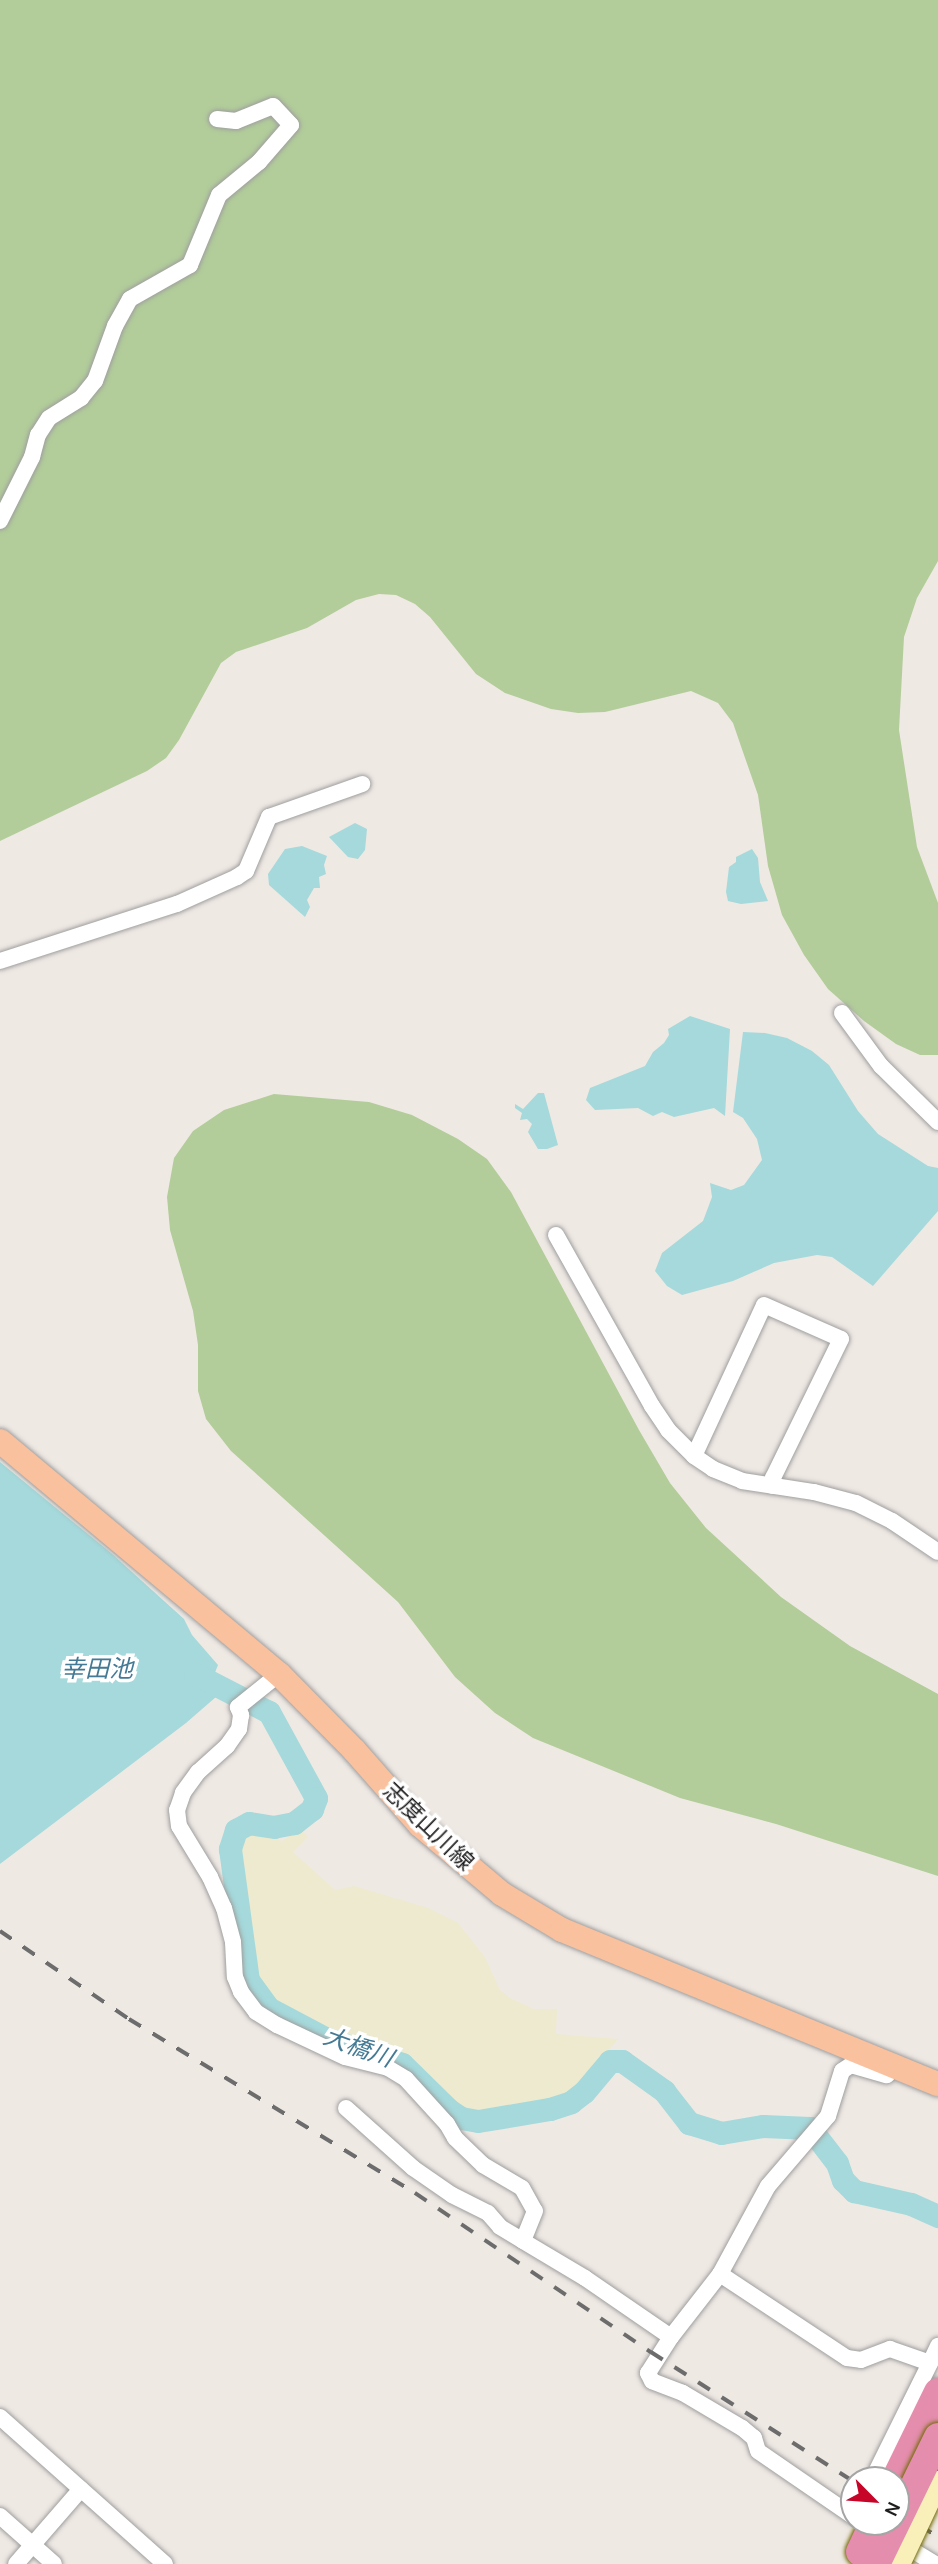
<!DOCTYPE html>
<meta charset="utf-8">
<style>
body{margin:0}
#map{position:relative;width:938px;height:2564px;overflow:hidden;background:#efe9e4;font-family:Karla,"Noto Sans JP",sans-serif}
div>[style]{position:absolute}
.farmland>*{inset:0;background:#edeacf}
.forest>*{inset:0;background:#b2cd9a}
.water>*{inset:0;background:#a5d9db}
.river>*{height:23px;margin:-11.5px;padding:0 11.5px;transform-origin:11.5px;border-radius:11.5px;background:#a5d9db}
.roads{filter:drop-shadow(0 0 2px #9f9f9f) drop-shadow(0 0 2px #9f9f9f)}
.street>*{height:16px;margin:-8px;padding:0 8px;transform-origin:8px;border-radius:8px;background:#fff}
.primary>*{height:24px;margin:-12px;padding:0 12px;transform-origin:12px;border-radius:12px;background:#f9c19e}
.highway>*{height:28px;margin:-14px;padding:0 14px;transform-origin:14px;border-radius:14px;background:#e48dad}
.rail>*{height:3.5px;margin-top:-1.75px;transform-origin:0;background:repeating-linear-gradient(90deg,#6c6c6c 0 14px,transparent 0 28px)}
.bridges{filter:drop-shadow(0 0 2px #726a07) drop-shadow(0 0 2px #726a07)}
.secondary-bridge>*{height:21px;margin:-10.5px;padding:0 10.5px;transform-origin:10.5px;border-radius:10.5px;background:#f8efb9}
.highway-bridge>*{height:28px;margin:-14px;padding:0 14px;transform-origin:14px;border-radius:14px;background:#e48dad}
span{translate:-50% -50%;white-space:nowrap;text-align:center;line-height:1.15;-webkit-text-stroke:7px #fff;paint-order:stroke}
.street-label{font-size:23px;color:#1e1e1e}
.water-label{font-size:24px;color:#447a94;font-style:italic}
.north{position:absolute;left:840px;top:2466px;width:70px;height:70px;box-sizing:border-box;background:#fff;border:2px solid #a5a5a5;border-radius:50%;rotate:115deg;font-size:19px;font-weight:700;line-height:28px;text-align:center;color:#1e1e1e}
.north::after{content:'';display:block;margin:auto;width:24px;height:32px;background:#c60529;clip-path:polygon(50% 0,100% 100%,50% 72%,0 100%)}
</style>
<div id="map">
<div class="farmland">
<i style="clip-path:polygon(301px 1829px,308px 1837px,293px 1852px,335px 1890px,354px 1886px,428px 1908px,458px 1923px,485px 1957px,500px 1990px,510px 1998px,534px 2009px,557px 2009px,556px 2034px,618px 2039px,572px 2095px,471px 2114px,442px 2095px,422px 2073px,391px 2054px,326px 2034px,297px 2019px,270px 2000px,256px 1982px,240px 1842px,246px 1833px,257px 1831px,282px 1841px)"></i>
</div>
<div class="forest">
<i style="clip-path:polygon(0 0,938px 0,938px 561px,917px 598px,904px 637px,899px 730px,917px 847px,938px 903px,938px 1055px,920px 1055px,896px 1044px,864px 1021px,828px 989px,804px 955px,782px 915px,768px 866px,758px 795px,744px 755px,733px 723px,718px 703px,691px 691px,605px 712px,578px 713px,551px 709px,505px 693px,476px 674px,430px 617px,415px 604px,396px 595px,379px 594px,356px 600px,307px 628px,236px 652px,221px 663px,179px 740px,166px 758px,147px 771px,0 841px)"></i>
<i style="clip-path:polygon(274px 1094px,369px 1102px,412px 1115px,458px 1139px,487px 1159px,511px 1192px,639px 1430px,670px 1483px,706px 1528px,781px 1597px,850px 1646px,938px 1694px,938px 1876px,776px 1824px,680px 1798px,533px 1738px,495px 1713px,455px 1677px,398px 1602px,231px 1451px,206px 1419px,198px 1391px,198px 1345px,193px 1311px,170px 1230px,167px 1197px,174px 1158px,193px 1131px,224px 1110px)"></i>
</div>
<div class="water">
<i style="clip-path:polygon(355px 823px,367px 829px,365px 850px,358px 859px,348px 857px,329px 837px)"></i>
<i style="clip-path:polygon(302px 846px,327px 856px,324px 865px,326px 874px,319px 877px,320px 888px,314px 888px,307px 900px,310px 907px,305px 917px,269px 885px,268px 874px,285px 849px)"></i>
<i style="clip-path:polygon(752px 849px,758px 858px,760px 882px,768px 901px,741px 904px,728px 901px,726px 892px,729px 867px,736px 862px,736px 857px)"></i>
<i style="clip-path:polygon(690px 1016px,730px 1029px,725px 1116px,714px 1108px,674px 1117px,662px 1112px,653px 1116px,638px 1108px,595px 1110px,586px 1100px,590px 1088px,645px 1066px,653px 1052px,664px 1043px,669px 1035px,668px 1029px)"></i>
<i style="clip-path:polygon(743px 1032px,765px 1033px,787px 1038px,812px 1051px,829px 1065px,858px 1111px,878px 1134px,928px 1166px,938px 1168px,938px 1211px,873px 1286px,832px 1257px,817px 1255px,774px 1263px,733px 1281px,682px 1295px,667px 1286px,655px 1271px,662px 1253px,703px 1221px,712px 1197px,710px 1183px,731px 1190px,744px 1185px,762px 1160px,757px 1139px,743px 1118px,733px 1112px)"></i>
<i style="clip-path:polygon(538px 1093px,544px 1093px,558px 1145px,547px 1149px,538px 1149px,528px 1132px,532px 1124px,527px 1119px,520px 1120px,522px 1113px,515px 1108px,515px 1104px,523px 1109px)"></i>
<i style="clip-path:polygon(0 1462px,111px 1553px,184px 1619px,192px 1635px,218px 1665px,214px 1675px,224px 1690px,186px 1723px,0 1864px)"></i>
</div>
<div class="river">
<i style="left:195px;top:1674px;width:83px;rotate:27.2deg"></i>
<i style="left:269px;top:1712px;width:98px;rotate:61.3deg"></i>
<i style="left:316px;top:1798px;width:12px;rotate:110deg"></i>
<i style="left:312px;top:1809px;width:23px;rotate:142deg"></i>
<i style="left:294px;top:1823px;width:20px;rotate:169deg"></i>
<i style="left:274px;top:1827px;width:25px;rotate:-171deg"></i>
<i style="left:249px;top:1823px;width:15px;rotate:152deg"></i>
<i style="left:236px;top:1830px;width:20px;rotate:108deg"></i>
<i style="left:230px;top:1849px;width:132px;rotate:82.2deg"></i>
<i style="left:248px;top:1980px;width:34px;rotate:54deg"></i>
<i style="left:268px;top:2008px;width:64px;rotate:27.8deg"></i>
<i style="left:325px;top:2038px;width:81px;rotate:18.7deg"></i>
<i style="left:402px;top:2064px;width:66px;rotate:44.4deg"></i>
<i style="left:449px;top:2110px;width:14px;rotate:34deg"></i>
<i style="left:461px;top:2118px;width:17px;rotate:10deg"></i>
<i style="left:478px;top:2121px;width:73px;rotate:-9.5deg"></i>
<i style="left:550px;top:2109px;width:22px;rotate:-18deg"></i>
<i style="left:571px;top:2102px;width:16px;rotate:-38deg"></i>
<i style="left:584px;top:2092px;width:40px;rotate:-50deg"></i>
<i style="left:610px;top:2061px;width:12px"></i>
<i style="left:622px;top:2061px;width:52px;rotate:35.5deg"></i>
<i style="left:664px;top:2091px;width:41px;rotate:52deg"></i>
<i style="left:689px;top:2123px;width:34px;rotate:17deg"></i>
<i style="left:721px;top:2133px;width:43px;rotate:-9.5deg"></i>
<i style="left:763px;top:2126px;width:47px;rotate:2.4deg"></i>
<i style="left:810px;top:2128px;width:44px;rotate:52.4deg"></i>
<i style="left:837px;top:2163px;width:18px;rotate:71deg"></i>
<i style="left:843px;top:2180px;width:16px;rotate:45deg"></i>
<i style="left:854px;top:2191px;width:58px;rotate:12.8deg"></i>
<i style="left:911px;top:2204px;width:30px;rotate:24deg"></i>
</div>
<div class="roads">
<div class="street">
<i style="left:0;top:521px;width:72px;rotate:-63.4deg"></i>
<i style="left:32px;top:457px;width:23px;rotate:-75deg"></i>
<i style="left:38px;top:435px;width:20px;rotate:-57deg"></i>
<i style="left:49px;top:418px;width:38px;rotate:-32deg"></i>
<i style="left:81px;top:398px;width:22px;rotate:-51deg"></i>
<i style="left:95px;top:381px;width:59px;rotate:-70deg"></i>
<i style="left:115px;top:326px;width:31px;rotate:-61deg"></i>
<i style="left:130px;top:299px;width:69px;rotate:-29.5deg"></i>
<i style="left:190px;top:265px;width:76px;rotate:-67.5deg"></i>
<i style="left:219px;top:195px;width:52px;rotate:-39.5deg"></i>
<i style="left:259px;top:162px;width:49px;rotate:-49.1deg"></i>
<i style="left:291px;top:125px;width:26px;rotate:-133deg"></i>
<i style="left:273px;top:106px;width:40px;rotate:158deg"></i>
<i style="left:236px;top:121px;width:19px;rotate:-174deg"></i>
<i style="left:0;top:961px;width:186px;rotate:-17.9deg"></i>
<i style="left:177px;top:904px;width:66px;rotate:-24.2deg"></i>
<i style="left:237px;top:877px;width:11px;rotate:-34deg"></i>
<i style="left:246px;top:871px;width:59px;rotate:-66.9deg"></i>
<i style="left:269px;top:817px;width:99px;rotate:-19.5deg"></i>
<i style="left:842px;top:1013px;width:66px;rotate:53.7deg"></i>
<i style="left:881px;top:1066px;width:80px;rotate:44.5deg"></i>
<i style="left:556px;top:1235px;width:196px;rotate:60.7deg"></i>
<i style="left:652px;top:1406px;width:29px;rotate:56deg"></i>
<i style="left:668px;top:1430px;width:37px;rotate:45deg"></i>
<i style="left:694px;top:1456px;width:23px;rotate:34deg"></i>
<i style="left:713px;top:1469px;width:31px;rotate:22deg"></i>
<i style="left:742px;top:1481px;width:73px;rotate:8.7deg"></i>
<i style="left:814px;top:1492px;width:43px;rotate:14.7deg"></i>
<i style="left:856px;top:1503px;width:40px;rotate:26.6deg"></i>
<i style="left:892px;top:1521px;width:55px;rotate:34deg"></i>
<i style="left:694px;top:1456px;width:166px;rotate:-65.1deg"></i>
<i style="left:764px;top:1305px;width:84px;rotate:23.8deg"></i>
<i style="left:841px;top:1339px;width:155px;rotate:116.1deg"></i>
<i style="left:773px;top:1478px;width:8px;rotate:90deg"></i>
<i style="left:279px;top:1674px;width:53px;rotate:141.2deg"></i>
<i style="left:238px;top:1707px;width:9px;rotate:69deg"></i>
<i style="left:241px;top:1715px;width:14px;rotate:98deg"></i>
<i style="left:239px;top:1729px;width:21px;rotate:125deg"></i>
<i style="left:227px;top:1746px;width:39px;rotate:138deg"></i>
<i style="left:198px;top:1772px;width:26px;rotate:126deg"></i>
<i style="left:183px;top:1793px;width:18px;rotate:109deg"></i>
<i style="left:177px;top:1810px;width:16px;rotate:83deg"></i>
<i style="left:179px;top:1826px;width:60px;rotate:58.7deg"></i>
<i style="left:210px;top:1877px;width:34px;rotate:66deg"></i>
<i style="left:224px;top:1908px;width:35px;rotate:75deg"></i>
<i style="left:233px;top:1942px;width:35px;rotate:87deg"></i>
<i style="left:235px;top:1977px;width:16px;rotate:68deg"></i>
<i style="left:241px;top:1992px;width:25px;rotate:53deg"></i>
<i style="left:256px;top:2012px;width:25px;rotate:32deg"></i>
<i style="left:277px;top:2025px;width:75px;rotate:25.2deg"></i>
<i style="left:345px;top:2057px;width:44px;rotate:14.3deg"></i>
<i style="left:388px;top:2068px;width:21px;rotate:31deg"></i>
<i style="left:406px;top:2079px;width:61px;rotate:47.7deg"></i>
<i style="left:447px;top:2124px;width:16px;rotate:60deg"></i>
<i style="left:455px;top:2138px;width:39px;rotate:44deg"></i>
<i style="left:483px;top:2165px;width:45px;rotate:30.5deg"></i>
<i style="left:522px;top:2188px;width:26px;rotate:61deg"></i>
<i style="left:535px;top:2211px;width:32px;rotate:112deg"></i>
<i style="left:523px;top:2241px;width:72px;rotate:30.8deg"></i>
<i style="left:585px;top:2278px;width:104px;rotate:34.5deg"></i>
<i style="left:346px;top:2108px;width:90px;rotate:41.8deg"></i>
<i style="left:413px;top:2168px;width:47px;rotate:34.7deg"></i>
<i style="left:452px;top:2195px;width:40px;rotate:26.6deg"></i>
<i style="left:488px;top:2213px;width:18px;rotate:49deg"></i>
<i style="left:500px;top:2227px;width:27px;rotate:31deg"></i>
<i style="left:720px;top:2274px;width:152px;rotate:33.5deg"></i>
<i style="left:847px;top:2358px;width:14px;rotate:8deg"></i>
<i style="left:861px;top:2360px;width:31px;rotate:-21deg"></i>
<i style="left:890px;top:2349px;width:42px;rotate:19.3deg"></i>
<i style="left:930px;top:2363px;width:19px;rotate:-65deg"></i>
<i style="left:0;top:2417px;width:221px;rotate:41.7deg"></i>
<i style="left:877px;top:2470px;width:119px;rotate:-63.6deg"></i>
<i style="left:0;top:2516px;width:72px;rotate:41.6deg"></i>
<i style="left:854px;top:2517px;width:116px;rotate:-145.5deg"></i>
<i style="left:758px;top:2451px;width:14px;rotate:-107deg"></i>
<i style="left:754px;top:2438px;width:16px;rotate:-140deg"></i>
<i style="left:742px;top:2428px;width:69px;rotate:-149.3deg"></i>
<i style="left:683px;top:2393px;width:33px;rotate:-159deg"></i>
<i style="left:652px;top:2381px;width:9px;rotate:-117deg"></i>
<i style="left:648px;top:2373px;width:43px;rotate:-57.4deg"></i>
<i style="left:671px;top:2337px;width:80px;rotate:-52.1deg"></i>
<i style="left:720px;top:2274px;width:100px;rotate:-61.4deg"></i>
<i style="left:768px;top:2186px;width:92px;rotate:-49.4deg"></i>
<i style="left:828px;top:2116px;width:47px;rotate:-72.7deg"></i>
<i style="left:842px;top:2071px;width:11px;rotate:-34deg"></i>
<i style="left:851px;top:2065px;width:37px;rotate:16deg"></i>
<i style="left:887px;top:2075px;width:11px;rotate:-52deg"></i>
<i style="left:899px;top:2542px;width:42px;rotate:31.4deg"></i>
<i style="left:16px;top:2564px;width:99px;rotate:-49.1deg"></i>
</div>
<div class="primary">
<i style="left:0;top:1441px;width:363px;rotate:39.9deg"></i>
<i style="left:279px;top:1674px;width:107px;rotate:45.4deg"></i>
<i style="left:354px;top:1750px;width:100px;rotate:48.7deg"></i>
<i style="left:420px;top:1825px;width:107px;rotate:40.1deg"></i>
<i style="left:502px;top:1894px;width:70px;rotate:31deg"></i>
<i style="left:562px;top:1930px;width:406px;rotate:22.3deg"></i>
</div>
<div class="highway">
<i style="left:895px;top:2480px;width:98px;rotate:-64deg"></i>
</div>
</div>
<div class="rail">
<i style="left:0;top:1931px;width:156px;rotate:34.3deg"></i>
<i style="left:129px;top:2019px;width:335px;rotate:31.3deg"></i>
<i style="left:415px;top:2193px;width:285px;rotate:34deg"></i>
<i style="left:651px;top:2352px;width:241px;rotate:32.6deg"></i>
<i style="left:896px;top:2510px;width:50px;rotate:32.7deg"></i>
</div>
<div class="bridges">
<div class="secondary-bridge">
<i style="left:899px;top:2564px;width:92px;rotate:-64.8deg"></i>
</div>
<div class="highway-bridge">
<i style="left:860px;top:2552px;width:33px;rotate:-65deg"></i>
<i style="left:877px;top:2562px;width:139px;rotate:-64deg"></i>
</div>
</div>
<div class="street-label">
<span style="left:428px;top:1827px;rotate:44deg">志度山川線</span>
</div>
<div class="water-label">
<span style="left:97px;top:1670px">幸田池</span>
<span style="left:358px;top:2048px;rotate:20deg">大橋川</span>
</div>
<div class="north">N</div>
</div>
